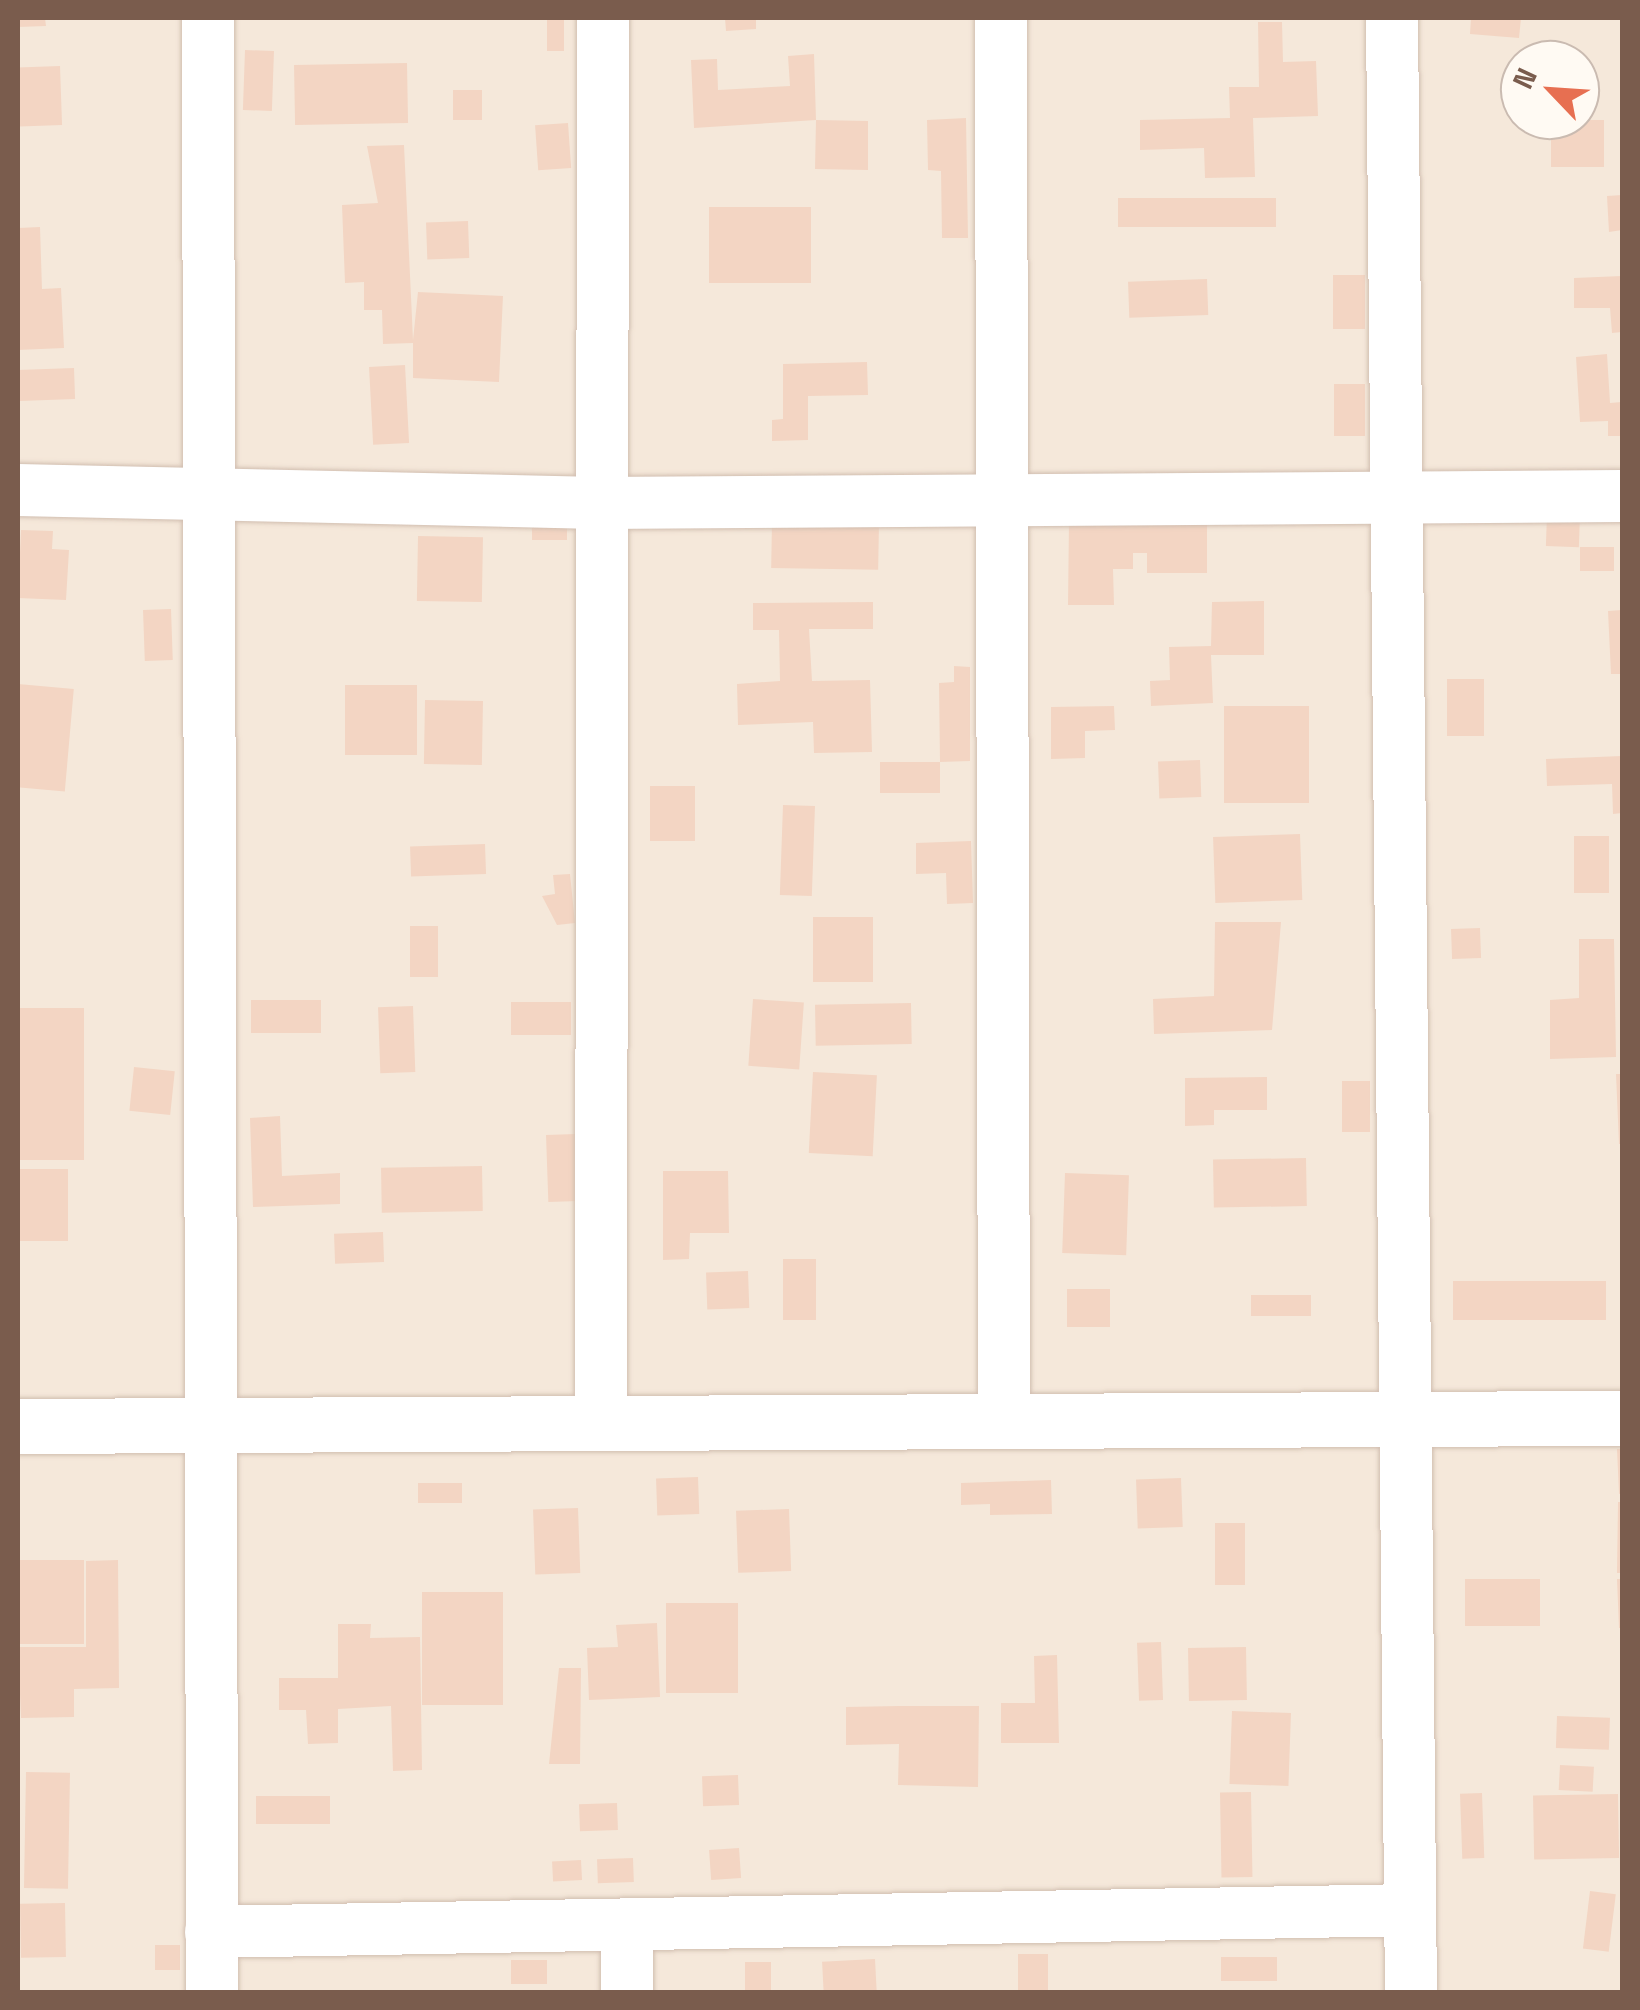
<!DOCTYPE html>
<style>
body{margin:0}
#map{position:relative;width:1640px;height:2010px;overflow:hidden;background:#fdf6ec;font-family:"Space Grotesk",sans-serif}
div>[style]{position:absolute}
.residential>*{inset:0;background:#f5e8da}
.building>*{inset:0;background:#f3d5c3;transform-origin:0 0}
.roads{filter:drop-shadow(0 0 2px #d1beb0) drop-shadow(0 0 2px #d1beb0)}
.street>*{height:52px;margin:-26px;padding:0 26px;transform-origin:26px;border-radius:26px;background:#fff}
.secondary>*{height:55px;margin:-27.5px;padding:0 27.5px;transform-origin:27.5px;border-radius:27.5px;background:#fff}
span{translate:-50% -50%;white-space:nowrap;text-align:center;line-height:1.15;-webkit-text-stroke:8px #fffaf3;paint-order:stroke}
.frame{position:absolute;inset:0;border:20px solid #7a5c4d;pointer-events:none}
.north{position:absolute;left:1500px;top:40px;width:100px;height:100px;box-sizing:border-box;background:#fffaf3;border:2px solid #cabbb1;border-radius:50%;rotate:295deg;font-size:28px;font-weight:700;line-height:40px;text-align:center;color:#7a5c4d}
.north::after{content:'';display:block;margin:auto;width:35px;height:45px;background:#e76f51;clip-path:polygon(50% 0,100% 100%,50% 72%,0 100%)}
</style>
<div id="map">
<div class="residential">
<i style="clip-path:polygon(evenodd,18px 18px,1622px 18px,1622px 1992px,18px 1992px,18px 18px,1520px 60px,1580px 60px,1580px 120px,1520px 120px,1520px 60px)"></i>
</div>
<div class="building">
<i style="clip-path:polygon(18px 18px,45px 18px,46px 26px,18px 27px)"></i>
<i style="left:547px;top:18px;width:17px;height:33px"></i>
<i style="clip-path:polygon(725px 18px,756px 18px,756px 29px,726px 31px)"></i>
<i style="clip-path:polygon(1471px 18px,1521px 18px,1519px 38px,1470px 34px)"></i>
<i style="clip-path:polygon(1258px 22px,1282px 22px,1283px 62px,1316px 61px,1318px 116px,1253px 118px,1255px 177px,1205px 178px,1204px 148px,1140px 150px,1140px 120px,1230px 118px,1229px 87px,1259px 87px)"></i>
<i style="left:245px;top:50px;width:29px;height:60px;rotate:2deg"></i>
<i style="clip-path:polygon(814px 54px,816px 120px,868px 121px,868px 170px,815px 169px,816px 120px,694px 128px,691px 60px,717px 59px,718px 90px,790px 86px,788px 56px)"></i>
<i style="left:407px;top:63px;width:60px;height:113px;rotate:89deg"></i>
<i style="left:60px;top:66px;width:59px;height:42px;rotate:88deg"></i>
<i style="left:453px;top:90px;width:29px;height:30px"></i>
<i style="clip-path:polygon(966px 118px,968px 238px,942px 238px,941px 171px,928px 170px,927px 120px)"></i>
<i style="left:1551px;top:120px;width:53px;height:47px"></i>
<i style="left:568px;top:123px;width:45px;height:33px;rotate:86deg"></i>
<i style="clip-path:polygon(404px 145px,413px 340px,418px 292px,503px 296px,499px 382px,413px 378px,413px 343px,383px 344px,382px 310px,364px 310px,364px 282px,345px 283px,342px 205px,378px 203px,367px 146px)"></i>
<i style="clip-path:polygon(1622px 195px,1622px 230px,1609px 232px,1607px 196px)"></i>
<i style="left:1276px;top:198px;width:29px;height:158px;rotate:90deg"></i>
<i style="left:811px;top:207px;width:76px;height:102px;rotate:90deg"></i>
<i style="left:468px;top:221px;width:37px;height:42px;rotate:88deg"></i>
<i style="clip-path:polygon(40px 227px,42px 289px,61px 288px,64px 348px,18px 350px,18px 228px)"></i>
<i style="left:1333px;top:275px;width:32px;height:54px"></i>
<i style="clip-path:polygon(1622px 276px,1622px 332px,1612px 333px,1610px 308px,1574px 308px,1574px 278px)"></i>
<i style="left:1207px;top:279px;width:36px;height:79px;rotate:88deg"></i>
<i style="clip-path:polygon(1607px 354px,1610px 403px,1622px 402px,1622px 436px,1608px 436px,1608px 421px,1580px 422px,1576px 357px)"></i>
<i style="clip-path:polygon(867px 362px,868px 395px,808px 396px,808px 440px,772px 441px,772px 420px,783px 419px,783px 364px)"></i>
<i style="left:405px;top:365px;width:78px;height:36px;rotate:87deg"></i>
<i style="left:74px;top:368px;width:31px;height:56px;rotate:88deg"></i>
<i style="left:1334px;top:384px;width:31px;height:52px"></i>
<i style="left:1547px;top:514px;width:33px;height:32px;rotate:2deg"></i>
<i style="left:772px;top:521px;width:107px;height:47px;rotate:1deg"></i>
<i style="clip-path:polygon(1069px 521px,1207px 521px,1207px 573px,1147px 573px,1147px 553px,1133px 553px,1133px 569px,1113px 569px,1114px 605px,1068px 605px)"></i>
<i style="left:567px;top:523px;width:17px;height:35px;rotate:90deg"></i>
<i style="clip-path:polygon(21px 530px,53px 531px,52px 549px,69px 550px,66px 600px,18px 598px)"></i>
<i style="left:418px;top:536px;width:65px;height:65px;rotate:1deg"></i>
<i style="left:1580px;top:547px;width:34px;height:24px"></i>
<i style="clip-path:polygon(1264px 601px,1264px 655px,1211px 655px,1213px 703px,1151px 706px,1150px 681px,1170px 680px,1169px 647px,1211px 646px,1212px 602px)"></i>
<i style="clip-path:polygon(873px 602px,873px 629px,809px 629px,812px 681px,870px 680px,872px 752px,814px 753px,813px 722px,738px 725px,737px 684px,780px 681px,779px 630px,753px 630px,753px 603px)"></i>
<i style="left:171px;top:609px;width:51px;height:28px;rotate:88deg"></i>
<i style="clip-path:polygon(1622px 610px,1622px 674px,1611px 674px,1608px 611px)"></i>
<i style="clip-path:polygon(954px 666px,970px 667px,970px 761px,940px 762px,939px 683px,954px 682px)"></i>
<i style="left:1447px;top:679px;width:37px;height:57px"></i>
<i style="left:18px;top:684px;width:56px;height:103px;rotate:5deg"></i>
<i style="left:345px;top:685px;width:72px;height:70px"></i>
<i style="left:425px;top:700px;width:58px;height:64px;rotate:1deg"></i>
<i style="clip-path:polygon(1114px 706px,1115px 730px,1085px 731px,1085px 758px,1051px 759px,1051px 707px)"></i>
<i style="left:1309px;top:706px;width:97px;height:85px;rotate:90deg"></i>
<i style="clip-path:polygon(1622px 756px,1622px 813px,1613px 814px,1612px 784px,1547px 786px,1546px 759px)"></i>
<i style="left:1200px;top:760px;width:37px;height:42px;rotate:88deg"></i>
<i style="left:880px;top:762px;width:60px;height:31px"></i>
<i style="left:650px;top:786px;width:45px;height:55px"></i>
<i style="left:783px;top:805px;width:32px;height:90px;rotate:2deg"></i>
<i style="left:1300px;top:834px;width:66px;height:87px;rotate:88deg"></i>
<i style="left:1574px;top:836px;width:35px;height:57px"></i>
<i style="clip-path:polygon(971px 841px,973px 903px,947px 904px,946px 873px,916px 874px,916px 843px)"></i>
<i style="left:485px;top:844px;width:30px;height:75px;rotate:88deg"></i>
<i style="clip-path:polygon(570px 874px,575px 923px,557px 925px,542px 896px,555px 894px,553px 875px)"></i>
<i style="left:873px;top:917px;width:65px;height:60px;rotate:90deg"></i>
<i style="clip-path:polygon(1215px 922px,1281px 922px,1272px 1030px,1154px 1034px,1153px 999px,1214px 996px)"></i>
<i style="left:410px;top:926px;width:28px;height:51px"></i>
<i style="left:1480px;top:928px;width:30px;height:29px;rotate:88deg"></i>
<i style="clip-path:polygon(1579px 939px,1614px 939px,1616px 1057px,1550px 1059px,1550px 1000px,1579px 998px)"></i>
<i style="left:753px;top:999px;width:51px;height:67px;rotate:4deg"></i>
<i style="left:251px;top:1000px;width:70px;height:33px"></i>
<i style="left:571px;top:1002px;width:33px;height:60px;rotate:90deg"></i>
<i style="left:911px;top:1003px;width:41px;height:96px;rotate:89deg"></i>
<i style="left:413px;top:1006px;width:66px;height:35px;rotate:88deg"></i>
<i style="left:18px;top:1008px;width:66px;height:152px"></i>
<i style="left:134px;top:1067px;width:41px;height:44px;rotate:6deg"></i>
<i style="left:813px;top:1072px;width:64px;height:81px;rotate:3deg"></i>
<i style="clip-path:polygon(1616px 1074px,1622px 1074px,1622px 1144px,1619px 1144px)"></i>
<i style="clip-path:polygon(1267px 1077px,1267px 1110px,1214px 1110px,1214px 1125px,1185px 1126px,1185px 1078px)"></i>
<i style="left:1342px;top:1081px;width:28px;height:51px"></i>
<i style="clip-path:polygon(280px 1116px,282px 1176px,340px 1173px,340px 1204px,253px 1207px,250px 1118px)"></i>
<i style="left:576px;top:1134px;width:67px;height:30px;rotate:88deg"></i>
<i style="left:1306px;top:1158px;width:48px;height:93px;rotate:89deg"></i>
<i style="left:482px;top:1166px;width:45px;height:101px;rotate:89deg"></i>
<i style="left:18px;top:1169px;width:50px;height:72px"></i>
<i style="clip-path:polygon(663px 1171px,728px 1171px,729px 1233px,690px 1233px,689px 1259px,663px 1260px)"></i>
<i style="left:1065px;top:1173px;width:64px;height:80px;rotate:2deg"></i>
<i style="left:383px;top:1232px;width:30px;height:49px;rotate:88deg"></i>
<i style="left:783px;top:1259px;width:33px;height:61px"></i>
<i style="left:748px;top:1271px;width:37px;height:42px;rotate:88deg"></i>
<i style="left:1606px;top:1281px;width:39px;height:153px;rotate:90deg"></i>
<i style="left:1110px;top:1289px;width:38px;height:43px;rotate:90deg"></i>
<i style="left:1251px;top:1295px;width:60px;height:21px"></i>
<i style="clip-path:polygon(1617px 1449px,1622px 1449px,1622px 1493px,1619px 1494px)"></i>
<i style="left:698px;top:1477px;width:37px;height:42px;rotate:88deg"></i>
<i style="left:1181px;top:1478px;width:49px;height:45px;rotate:88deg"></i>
<i style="clip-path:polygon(1051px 1480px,1052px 1514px,990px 1515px,990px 1504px,961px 1505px,961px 1483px)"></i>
<i style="left:462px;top:1483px;width:20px;height:44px;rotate:90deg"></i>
<i style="clip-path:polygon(1618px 1502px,1622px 1502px,1622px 1573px,1617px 1573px)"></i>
<i style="left:578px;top:1508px;width:65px;height:45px;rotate:88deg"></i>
<i style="left:789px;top:1509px;width:62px;height:53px;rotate:88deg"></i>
<i style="left:1245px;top:1523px;width:62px;height:30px;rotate:90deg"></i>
<i style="left:19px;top:1560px;width:65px;height:84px"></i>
<i style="clip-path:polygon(118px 1560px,119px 1688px,74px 1689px,74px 1717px,21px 1718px,18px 1647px,86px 1647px,86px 1561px)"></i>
<i style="left:1465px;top:1579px;width:75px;height:47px"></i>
<i style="clip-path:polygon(1617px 1579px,1622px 1579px,1622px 1628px,1619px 1628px)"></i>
<i style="left:503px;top:1592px;width:113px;height:81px;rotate:90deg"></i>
<i style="left:738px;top:1603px;width:90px;height:72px;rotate:90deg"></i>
<i style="clip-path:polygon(657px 1623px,660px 1697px,589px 1700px,587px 1648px,618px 1647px,616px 1625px)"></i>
<i style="clip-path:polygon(338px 1624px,371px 1624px,370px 1638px,420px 1637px,422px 1770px,393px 1771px,391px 1706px,338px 1709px,338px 1743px,308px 1744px,306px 1710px,279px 1710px,279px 1678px,338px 1678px)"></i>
<i style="left:1161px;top:1642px;width:58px;height:24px;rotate:88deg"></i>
<i style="left:1246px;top:1647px;width:53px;height:58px;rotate:89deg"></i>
<i style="clip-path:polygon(1057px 1655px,1059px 1743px,1001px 1743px,1001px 1703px,1035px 1703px,1034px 1656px)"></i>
<i style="clip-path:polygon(559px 1668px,581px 1668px,580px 1764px,549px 1764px)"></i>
<i style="clip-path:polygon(899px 1706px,979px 1706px,978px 1787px,898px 1785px,899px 1744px,846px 1745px,846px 1707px)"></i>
<i style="left:1232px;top:1711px;width:59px;height:73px;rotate:2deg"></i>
<i style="left:1557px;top:1716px;width:53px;height:32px;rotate:2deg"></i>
<i style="left:1560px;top:1765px;width:34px;height:25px;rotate:3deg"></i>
<i style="left:26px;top:1772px;width:44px;height:116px;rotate:1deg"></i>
<i style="left:738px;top:1775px;width:30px;height:36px;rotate:88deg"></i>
<i style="left:1251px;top:1792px;width:85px;height:31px;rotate:89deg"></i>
<i style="left:1482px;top:1793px;width:65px;height:22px;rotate:88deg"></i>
<i style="left:1618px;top:1794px;width:64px;height:85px;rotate:89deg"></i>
<i style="left:330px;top:1796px;width:28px;height:74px;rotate:90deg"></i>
<i style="left:617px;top:1803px;width:27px;height:38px;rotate:88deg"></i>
<i style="left:739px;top:1848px;width:30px;height:30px;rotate:86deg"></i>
<i style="left:633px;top:1858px;width:24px;height:36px;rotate:88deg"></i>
<i style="left:581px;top:1860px;width:20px;height:29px;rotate:87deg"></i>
<i style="left:1590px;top:1891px;width:26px;height:58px;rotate:7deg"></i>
<i style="left:65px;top:1903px;width:54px;height:45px;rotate:89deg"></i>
<i style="left:180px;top:1945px;width:25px;height:25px;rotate:90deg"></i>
<i style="left:1018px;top:1954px;width:30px;height:38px"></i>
<i style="left:1277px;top:1957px;width:24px;height:56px;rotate:90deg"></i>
<i style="left:875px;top:1959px;width:33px;height:53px;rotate:87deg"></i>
<i style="left:547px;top:1960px;width:24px;height:36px;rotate:90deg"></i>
<i style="left:745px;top:1962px;width:26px;height:30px"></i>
</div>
<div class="roads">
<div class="street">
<i style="left:208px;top:18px;width:1974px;rotate:89.88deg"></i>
<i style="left:1001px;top:18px;width:1402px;rotate:89.88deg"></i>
<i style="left:1392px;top:18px;width:1974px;rotate:89.45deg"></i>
<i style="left:18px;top:490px;width:580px;rotate:1.28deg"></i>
<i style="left:598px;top:503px;width:1024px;rotate:-0.39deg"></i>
<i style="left:601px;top:1422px;width:1404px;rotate:-89.92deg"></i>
<i style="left:211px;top:1932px;width:1199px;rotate:-1.05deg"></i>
<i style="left:627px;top:1992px;width:68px;rotate:-90deg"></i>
</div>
<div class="secondary">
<i style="left:18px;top:1426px;width:1604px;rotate:-0.29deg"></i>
</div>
</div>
<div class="frame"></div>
<div class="north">N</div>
</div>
